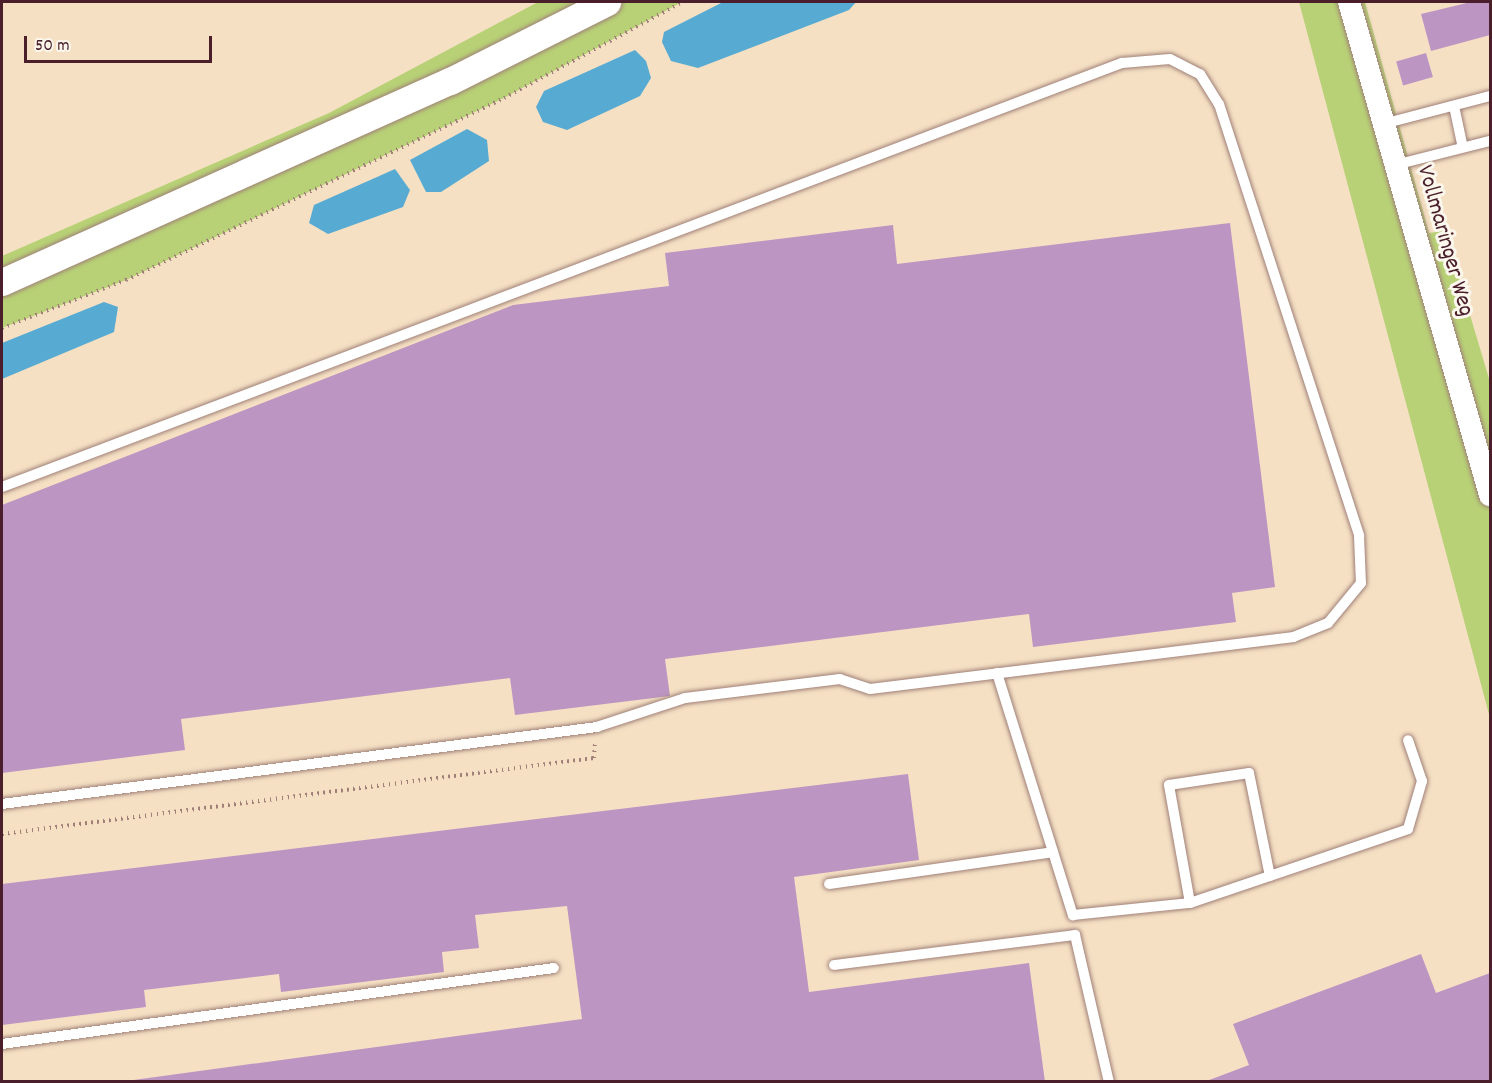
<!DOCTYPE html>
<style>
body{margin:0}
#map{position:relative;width:1492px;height:1083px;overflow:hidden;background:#f5e0c4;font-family:Dekko,sans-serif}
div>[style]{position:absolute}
.green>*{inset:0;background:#b8d176}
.water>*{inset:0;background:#57aad2}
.building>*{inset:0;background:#bd95c2;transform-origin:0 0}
.path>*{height:4px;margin-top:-2px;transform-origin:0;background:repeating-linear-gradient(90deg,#a08078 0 1.5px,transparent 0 6px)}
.roads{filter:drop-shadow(0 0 2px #a08078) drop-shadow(0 0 2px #a08078)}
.service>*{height:10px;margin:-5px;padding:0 5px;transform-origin:5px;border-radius:5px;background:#fff}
.minor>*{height:22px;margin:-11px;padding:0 11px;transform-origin:11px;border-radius:11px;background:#fff}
.tertiary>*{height:27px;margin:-13.5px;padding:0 13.5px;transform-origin:13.5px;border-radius:13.5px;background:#fff}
span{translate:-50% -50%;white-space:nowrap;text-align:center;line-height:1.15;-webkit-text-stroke:6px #fbf7ec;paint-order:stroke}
.street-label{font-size:24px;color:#4a1f2b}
.frame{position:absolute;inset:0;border:3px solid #4a1f2b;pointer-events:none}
.scale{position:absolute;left:24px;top:36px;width:188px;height:27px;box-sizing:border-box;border:3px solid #4a1f2b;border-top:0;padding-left:8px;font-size:18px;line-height:21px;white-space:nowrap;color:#4a1f2b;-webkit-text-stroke:4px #fbf7ec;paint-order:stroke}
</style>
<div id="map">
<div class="green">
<i style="clip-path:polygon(538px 2px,682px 2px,504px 98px,126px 280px,2px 328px,2px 256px,329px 113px)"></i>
<i style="clip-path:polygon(1299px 2px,1365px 2px,1429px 233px,1445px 231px,1490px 382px,1490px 718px)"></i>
</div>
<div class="water">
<i style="clip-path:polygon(723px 2px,856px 2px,849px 10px,698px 68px,671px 61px,662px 42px,664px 32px)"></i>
<i style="clip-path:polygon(635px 50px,646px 61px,651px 78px,640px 96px,567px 130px,543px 122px,536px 107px,544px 91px)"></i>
<i style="clip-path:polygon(467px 129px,487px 140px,489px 161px,441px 192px,426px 192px,410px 160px)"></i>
<i style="clip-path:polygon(395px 169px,410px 190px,403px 207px,328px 234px,309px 223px,314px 205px)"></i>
<i style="clip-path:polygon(104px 302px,118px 307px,114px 332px,2px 379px,2px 343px)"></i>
</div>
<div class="building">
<i style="clip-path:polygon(1471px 2px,1490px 2px,1490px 35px,1431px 51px,1421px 14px)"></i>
<i style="left:1426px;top:53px;width:25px;height:31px;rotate:74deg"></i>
<i style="clip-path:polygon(1230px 223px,1275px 587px,1232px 593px,1236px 622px,1033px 647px,1029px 614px,665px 659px,670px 696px,515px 715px,510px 678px,181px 719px,185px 750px,2px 773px,2px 505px,513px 305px,669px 286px,665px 253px,893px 225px,897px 264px)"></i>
<i style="clip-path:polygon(908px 774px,919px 860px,794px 877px,809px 992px,1029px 963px,1045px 1082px,119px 1082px,582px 1019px,567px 906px,475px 915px,479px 948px,442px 952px,444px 972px,281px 992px,279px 974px,144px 990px,146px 1007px,2px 1025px,2px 884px)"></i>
<i style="clip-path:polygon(1421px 954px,1436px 993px,1490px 973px,1490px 1082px,1204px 1082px,1249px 1065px,1233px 1024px)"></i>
</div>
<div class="path">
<i style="left:2px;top:328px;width:133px;rotate:-21.2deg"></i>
<i style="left:126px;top:280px;width:420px;rotate:-25.7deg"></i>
<i style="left:504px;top:98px;width:202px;rotate:-28.3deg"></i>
<i style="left:2px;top:834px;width:597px;rotate:-7.32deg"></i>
<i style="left:594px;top:758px;width:14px;rotate:-86deg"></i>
</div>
<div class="roads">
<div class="service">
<i style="left:1454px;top:106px;width:39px;rotate:78deg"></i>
<i style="left:1383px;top:124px;width:111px;rotate:-14.7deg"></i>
<i style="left:1395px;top:165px;width:98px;rotate:-14.2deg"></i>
<i style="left:2px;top:487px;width:1198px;rotate:-20.74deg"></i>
<i style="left:1122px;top:63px;width:48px;rotate:-4.8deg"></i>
<i style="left:1170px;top:59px;width:34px;rotate:27deg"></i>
<i style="left:1200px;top:74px;width:36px;rotate:58deg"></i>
<i style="left:1219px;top:104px;width:454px;rotate:72deg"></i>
<i style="left:1359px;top:536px;width:47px;rotate:87.6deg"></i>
<i style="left:1361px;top:583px;width:52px;rotate:129.5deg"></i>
<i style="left:1328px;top:623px;width:37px;rotate:158deg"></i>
<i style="left:1294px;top:637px;width:427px;rotate:173deg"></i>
<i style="left:870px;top:689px;width:32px;rotate:-162deg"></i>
<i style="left:840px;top:679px;width:156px;rotate:173deg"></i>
<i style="left:685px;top:698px;width:93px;rotate:161.8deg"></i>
<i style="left:597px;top:727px;width:600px;rotate:172.63deg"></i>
<i style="left:997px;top:673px;width:254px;rotate:72.6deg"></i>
<i style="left:1073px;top:915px;width:118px;rotate:-5.9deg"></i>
<i style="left:1190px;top:903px;width:230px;rotate:-18.7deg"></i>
<i style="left:1408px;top:829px;width:50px;rotate:-73.7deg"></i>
<i style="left:1422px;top:781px;width:43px;rotate:-108.9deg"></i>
<i style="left:829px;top:884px;width:226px;rotate:-8.1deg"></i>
<i style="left:1190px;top:903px;width:120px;rotate:-100.1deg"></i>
<i style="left:1169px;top:785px;width:81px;rotate:-8.5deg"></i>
<i style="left:1249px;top:773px;width:105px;rotate:78.5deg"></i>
<i style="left:834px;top:965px;width:243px;rotate:-7.1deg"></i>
<i style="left:1075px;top:935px;width:151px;rotate:77deg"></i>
<i style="left:2px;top:1044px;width:557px;rotate:-7.84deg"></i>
</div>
<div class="minor">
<i style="left:1349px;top:2px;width:513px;rotate:74.04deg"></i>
</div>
<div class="tertiary">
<i style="left:2px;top:282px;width:491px;rotate:-24.2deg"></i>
<i style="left:450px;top:81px;width:176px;rotate:-26.7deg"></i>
</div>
</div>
<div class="street-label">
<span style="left:1444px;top:241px;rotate:74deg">Vollmaringer Weg</span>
</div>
<div class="frame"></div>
<div class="scale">50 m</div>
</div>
